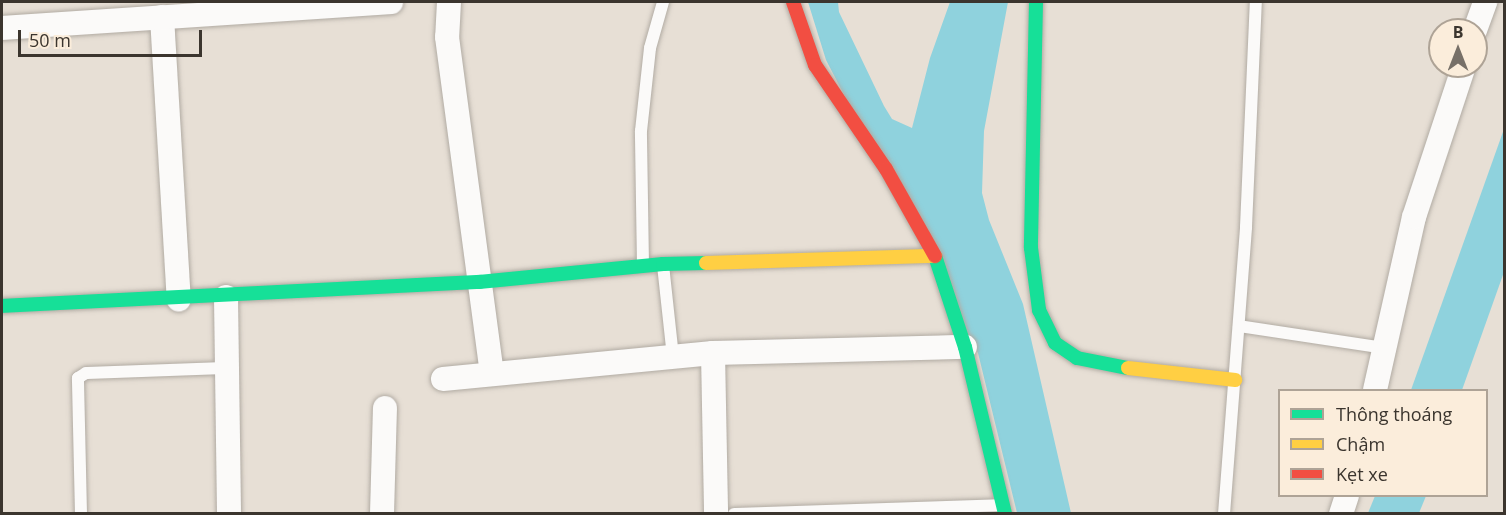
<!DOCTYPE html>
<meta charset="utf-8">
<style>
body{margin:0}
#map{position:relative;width:1506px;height:515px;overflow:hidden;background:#e7dfd5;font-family:"Open Sans",sans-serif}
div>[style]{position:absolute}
.water>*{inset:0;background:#8fd2dd}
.roads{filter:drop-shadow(0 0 2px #b1aba3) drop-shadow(0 0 2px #b1aba3)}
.lane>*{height:12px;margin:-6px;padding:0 6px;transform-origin:6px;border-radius:6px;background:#fbfaf9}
.street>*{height:24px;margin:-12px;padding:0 12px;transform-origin:12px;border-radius:12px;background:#fbfaf9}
.fast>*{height:14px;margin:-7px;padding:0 7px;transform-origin:7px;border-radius:7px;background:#16e098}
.slow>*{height:14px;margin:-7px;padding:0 7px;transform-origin:7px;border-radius:7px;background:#ffcf43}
.jam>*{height:14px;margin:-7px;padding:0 7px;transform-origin:7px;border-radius:7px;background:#f24e42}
span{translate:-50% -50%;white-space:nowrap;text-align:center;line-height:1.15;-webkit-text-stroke:6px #fbeddb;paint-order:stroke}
.frame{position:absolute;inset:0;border:3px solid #3b352e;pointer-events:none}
.legend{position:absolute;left:1278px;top:389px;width:210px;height:108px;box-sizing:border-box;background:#fbeddb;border:2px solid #aea396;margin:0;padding:8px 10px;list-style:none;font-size:18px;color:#3b352e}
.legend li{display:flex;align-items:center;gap:12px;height:30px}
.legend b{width:30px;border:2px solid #aea396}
.north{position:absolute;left:1428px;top:18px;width:60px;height:60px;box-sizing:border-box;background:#fbeddb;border:2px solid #aea396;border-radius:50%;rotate:0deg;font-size:16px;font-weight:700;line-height:24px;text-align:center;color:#3b352e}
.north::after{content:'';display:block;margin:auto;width:21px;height:27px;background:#777068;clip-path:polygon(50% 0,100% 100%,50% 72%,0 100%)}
.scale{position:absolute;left:18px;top:30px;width:184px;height:27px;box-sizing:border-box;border:3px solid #3b352e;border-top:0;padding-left:8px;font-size:18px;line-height:21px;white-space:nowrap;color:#3b352e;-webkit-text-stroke:4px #fbeddb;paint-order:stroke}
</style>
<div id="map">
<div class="water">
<i style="clip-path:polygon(808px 2px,838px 2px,839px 12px,884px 106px,892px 119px,912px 128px,930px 58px,950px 2px,1008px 2px,984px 131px,982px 193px,989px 220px,1023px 304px,1071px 513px,1017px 513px,978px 353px,826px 60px)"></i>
<i style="clip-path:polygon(1504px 129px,1504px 272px,1462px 390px,1411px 390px)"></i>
<i style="clip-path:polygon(1375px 496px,1426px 496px,1419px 513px,1368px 513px)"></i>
</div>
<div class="roads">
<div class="lane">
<i style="left:643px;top:265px;width:134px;rotate:-90.9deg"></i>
<i style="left:641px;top:131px;width:83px;rotate:-83.8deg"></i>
<i style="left:650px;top:48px;width:48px;rotate:-74.2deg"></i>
<i style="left:663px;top:265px;width:93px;rotate:83.8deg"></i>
<i style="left:1239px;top:326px;width:147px;rotate:8.6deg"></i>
<i style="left:81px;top:514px;width:136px;rotate:-91.3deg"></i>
<i style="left:78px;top:378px;width:9px;rotate:-32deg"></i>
<i style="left:86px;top:373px;width:139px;rotate:-2.1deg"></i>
<i style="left:734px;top:514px;width:267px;rotate:-1.9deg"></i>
<i style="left:1224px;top:514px;width:288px;rotate:-85.6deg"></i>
<i style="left:1246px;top:227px;width:225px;rotate:-87.5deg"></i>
</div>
<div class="street">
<i style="left:449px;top:2px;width:35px;rotate:93deg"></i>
<i style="left:447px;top:37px;width:340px;rotate:82.4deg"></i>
<i style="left:162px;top:17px;width:283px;rotate:86.6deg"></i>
<i style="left:2px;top:28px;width:390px;rotate:-3.8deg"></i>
<i style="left:1475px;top:30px;width:30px;rotate:-70deg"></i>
<i style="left:226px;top:297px;width:217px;rotate:89.2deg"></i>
<i style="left:713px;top:353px;width:161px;rotate:88.9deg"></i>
<i style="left:443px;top:379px;width:271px;rotate:-5.5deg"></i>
<i style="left:713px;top:353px;width:252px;rotate:-1.4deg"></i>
<i style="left:1375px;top:390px;width:177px;rotate:-77.3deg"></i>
<i style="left:1414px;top:217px;width:159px;rotate:-71.7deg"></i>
<i style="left:382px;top:514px;width:106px;rotate:-88.4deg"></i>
<i style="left:1341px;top:514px;width:19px;rotate:-72deg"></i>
</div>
<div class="fast">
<i style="left:1036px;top:2px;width:246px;rotate:91.2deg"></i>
<i style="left:1031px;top:248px;width:63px;rotate:82.6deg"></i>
<i style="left:1039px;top:310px;width:37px;rotate:64deg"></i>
<i style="left:1055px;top:343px;width:27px;rotate:34deg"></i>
<i style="left:1077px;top:358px;width:52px;rotate:11.1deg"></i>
<i style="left:935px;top:256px;width:96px;rotate:71.8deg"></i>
<i style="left:965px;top:347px;width:172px;rotate:76.5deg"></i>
<i style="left:2px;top:306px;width:478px;rotate:-2.9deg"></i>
<i style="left:479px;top:282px;width:185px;rotate:-5.6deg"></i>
<i style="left:663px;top:264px;width:43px;rotate:-1.3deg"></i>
</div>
<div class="slow">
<i style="left:706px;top:263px;width:229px;rotate:-1.8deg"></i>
<i style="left:1128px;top:368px;width:108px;rotate:6.4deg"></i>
</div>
<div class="jam">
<i style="left:793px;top:2px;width:67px;rotate:70.8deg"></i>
<i style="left:815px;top:65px;width:126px;rotate:55.7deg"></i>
<i style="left:886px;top:169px;width:100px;rotate:60.6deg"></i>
</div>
</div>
<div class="frame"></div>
<ul class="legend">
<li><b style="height:8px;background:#16e098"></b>Thông thoáng</li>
<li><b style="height:8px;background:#ffcf43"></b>Chậm</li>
<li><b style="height:8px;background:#f24e42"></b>Kẹt xe</li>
</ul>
<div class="north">B</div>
<div class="scale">50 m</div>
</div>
